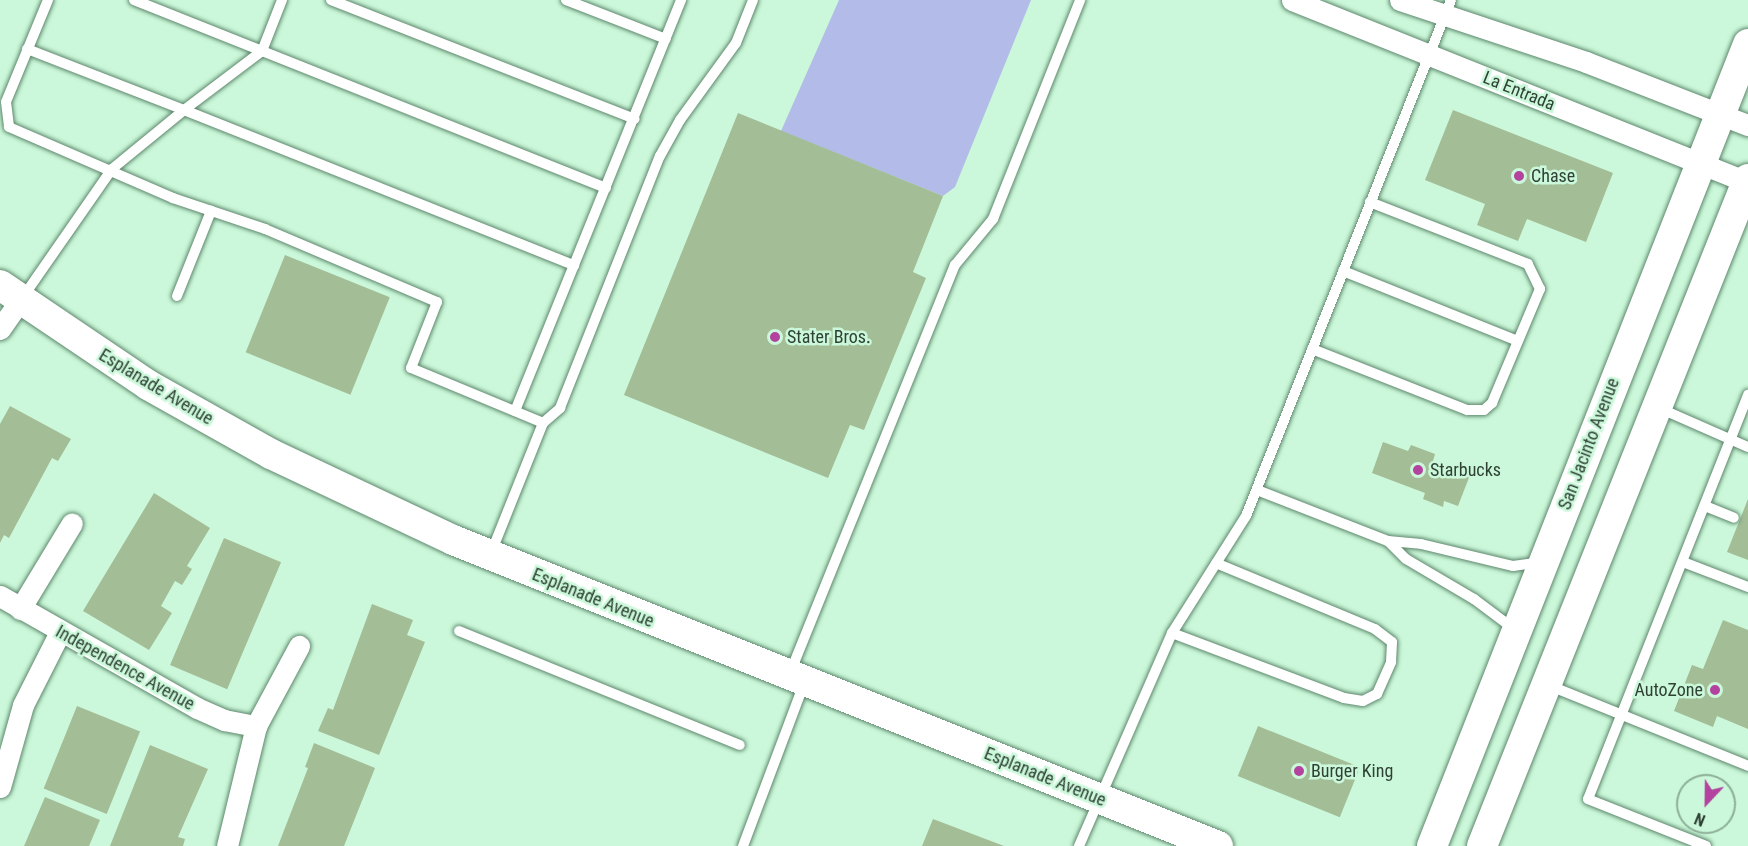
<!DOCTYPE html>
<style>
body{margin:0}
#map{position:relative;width:1748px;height:846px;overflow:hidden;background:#cbf8da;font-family:"Roboto Condensed",sans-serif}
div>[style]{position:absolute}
.green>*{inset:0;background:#b3bce8}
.building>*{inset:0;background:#a3bd96;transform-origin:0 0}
.roads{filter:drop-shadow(0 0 2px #5e876c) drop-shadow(0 0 2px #5e876c)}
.service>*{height:10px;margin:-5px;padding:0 5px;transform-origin:5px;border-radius:5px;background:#fff}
.minor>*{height:21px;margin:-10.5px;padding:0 10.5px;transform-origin:10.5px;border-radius:10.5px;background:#fff}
.secondary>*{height:30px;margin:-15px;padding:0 15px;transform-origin:15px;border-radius:15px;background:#fff}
.dots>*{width:16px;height:16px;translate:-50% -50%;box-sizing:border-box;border:3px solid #cbf8da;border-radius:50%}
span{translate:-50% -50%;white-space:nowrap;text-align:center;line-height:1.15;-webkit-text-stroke:5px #cbf8da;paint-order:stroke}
.street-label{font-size:18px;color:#2f4135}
.poi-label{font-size:18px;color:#2f4135}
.left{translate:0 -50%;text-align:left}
.right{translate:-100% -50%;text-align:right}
.north{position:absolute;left:1676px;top:774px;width:60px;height:60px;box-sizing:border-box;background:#cbf8da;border:2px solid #8daf98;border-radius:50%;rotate:202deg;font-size:16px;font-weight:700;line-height:24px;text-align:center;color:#2f4135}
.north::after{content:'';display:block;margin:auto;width:21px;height:27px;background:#b3439f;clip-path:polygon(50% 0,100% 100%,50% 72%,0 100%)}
</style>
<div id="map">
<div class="green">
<i style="clip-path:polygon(839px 0,1031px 0,955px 187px,943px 196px,781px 131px)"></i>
</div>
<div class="building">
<i style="clip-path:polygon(1453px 110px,1613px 173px,1586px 242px,1527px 219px,1518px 241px,1477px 225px,1485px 204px,1425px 180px)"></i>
<i style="clip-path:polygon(738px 113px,943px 196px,913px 272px,926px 278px,864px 430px,850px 425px,828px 478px,624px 395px)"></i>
<i style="left:285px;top:255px;width:113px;height:105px;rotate:22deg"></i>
<i style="clip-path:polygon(10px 406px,71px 439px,58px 461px,52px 458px,9px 538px,4px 535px,0 543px,0 424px)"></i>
<i style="clip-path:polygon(1383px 442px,1408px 451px,1411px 445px,1435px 454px,1433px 461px,1470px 475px,1458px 506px,1444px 501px,1443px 507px,1423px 499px,1425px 493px,1372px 473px)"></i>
<i style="clip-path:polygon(154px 493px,210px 528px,187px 566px,192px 569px,182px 585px,175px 581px,161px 606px,172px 613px,149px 650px,83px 611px)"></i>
<i style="clip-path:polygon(1748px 499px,1748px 560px,1727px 552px)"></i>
<i style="left:224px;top:538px;width:62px;height:138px;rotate:23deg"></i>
<i style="clip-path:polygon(372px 604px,413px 620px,407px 635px,425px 642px,379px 755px,318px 731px,328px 708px,333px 710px)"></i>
<i style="clip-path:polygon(1723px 620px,1748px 630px,1748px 729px,1717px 716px,1713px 727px,1674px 711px,1692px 665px,1703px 669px)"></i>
<i style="left:77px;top:706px;width:68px;height:89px;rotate:22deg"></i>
<i style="left:1258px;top:726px;width:110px;height:54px;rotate:22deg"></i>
<i style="clip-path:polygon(314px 743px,375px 768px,344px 846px,278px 846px,308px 768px,305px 767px)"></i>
<i style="clip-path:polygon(150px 745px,208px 769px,178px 837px,185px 839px,183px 846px,110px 846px)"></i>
<i style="clip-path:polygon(45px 797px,100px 820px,89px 846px,24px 846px)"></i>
<i style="clip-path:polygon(933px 819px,1004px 846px,922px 846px)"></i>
</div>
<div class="roads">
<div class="service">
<i style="left:48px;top:0;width:110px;rotate:112.4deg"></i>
<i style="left:6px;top:102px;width:25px;rotate:83deg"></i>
<i style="left:9px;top:127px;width:179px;rotate:23.4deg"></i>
<i style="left:173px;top:198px;width:97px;rotate:18.6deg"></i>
<i style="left:265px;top:229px;width:187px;rotate:23deg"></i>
<i style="left:437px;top:302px;width:71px;rotate:111.5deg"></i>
<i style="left:411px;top:368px;width:143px;rotate:22.6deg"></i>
<i style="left:543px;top:423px;width:140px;rotate:111.8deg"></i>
<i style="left:134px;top:0;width:508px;rotate:21.72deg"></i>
<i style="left:282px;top:0;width:55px;rotate:111.4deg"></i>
<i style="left:262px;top:51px;width:98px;rotate:142.9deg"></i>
<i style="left:184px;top:110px;width:420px;rotate:21.7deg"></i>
<i style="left:574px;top:265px;width:286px;rotate:-68deg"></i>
<i style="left:331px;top:0;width:326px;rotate:21.4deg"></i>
<i style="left:566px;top:0;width:107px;rotate:21.3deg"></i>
<i style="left:27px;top:49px;width:168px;rotate:21.2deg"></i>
<i style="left:1343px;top:271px;width:188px;rotate:21.8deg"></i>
<i style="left:177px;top:296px;width:92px;rotate:-68.2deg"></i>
<i style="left:23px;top:297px;width:156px;rotate:-55.2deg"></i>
<i style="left:112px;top:169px;width:93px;rotate:-39.3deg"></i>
<i style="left:1312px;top:349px;width:167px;rotate:21.5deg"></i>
<i style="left:1467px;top:410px;width:17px"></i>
<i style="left:1484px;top:410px;width:11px;rotate:-41deg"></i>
<i style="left:1492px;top:403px;width:124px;rotate:-67.2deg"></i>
<i style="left:1540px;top:289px;width:28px;rotate:-116deg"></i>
<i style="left:1528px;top:264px;width:170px;rotate:-158.6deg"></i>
<i style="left:1659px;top:408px;width:97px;rotate:23.7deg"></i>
<i style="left:515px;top:411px;width:157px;rotate:-68deg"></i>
<i style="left:543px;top:423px;width:23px;rotate:-41deg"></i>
<i style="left:560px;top:408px;width:271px;rotate:-68.4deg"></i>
<i style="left:660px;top:156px;width:41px;rotate:-60.9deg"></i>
<i style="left:680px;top:120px;width:95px;rotate:-54deg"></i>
<i style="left:736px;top:43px;width:46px;rotate:-68.4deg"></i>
<i style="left:1257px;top:490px;width:141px;rotate:21.3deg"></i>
<i style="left:1388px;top:541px;width:25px;rotate:45deg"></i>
<i style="left:1406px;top:559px;width:79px;rotate:30.5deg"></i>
<i style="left:1474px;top:599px;width:50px;rotate:36.9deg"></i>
<i style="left:1705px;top:506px;width:31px;rotate:22deg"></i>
<i style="left:1388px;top:541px;width:33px;rotate:5deg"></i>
<i style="left:1421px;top:544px;width:95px;rotate:13.4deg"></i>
<i style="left:1513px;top:566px;width:28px;rotate:-8deg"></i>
<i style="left:1683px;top:562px;width:70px;rotate:21deg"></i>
<i style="left:459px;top:631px;width:303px;rotate:22.1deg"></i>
<i style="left:1172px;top:633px;width:184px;rotate:20.7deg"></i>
<i style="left:1344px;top:698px;width:19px;rotate:9deg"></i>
<i style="left:1363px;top:701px;width:16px;rotate:-27deg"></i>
<i style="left:1377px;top:694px;width:35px;rotate:-66deg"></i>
<i style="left:1391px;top:662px;width:20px;rotate:-87deg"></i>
<i style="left:1392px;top:642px;width:21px;rotate:-143deg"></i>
<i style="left:1375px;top:629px;width:172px;rotate:-157.5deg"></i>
<i style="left:790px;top:673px;width:440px;rotate:-68deg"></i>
<i style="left:955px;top:265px;width:60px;rotate:-50.4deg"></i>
<i style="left:993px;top:219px;width:236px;rotate:-68.3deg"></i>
<i style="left:1548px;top:685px;width:216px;rotate:22deg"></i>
<i style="left:743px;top:846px;width:173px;rotate:-69.4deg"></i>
<i style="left:1079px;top:846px;width:232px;rotate:-66.4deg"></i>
<i style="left:1172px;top:633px;width:138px;rotate:-57.7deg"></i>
<i style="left:1246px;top:516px;width:555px;rotate:-68.33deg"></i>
<i style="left:1706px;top:846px;width:127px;rotate:-158.3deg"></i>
<i style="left:1588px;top:799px;width:435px;rotate:-68.4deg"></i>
</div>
<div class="minor">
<i style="left:1292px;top:0;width:490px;rotate:21.8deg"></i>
<i style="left:1400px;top:0;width:196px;rotate:18.4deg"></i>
<i style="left:1586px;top:62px;width:174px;rotate:21.3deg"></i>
<i style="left:0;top:329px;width:35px;rotate:-55deg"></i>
<i style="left:0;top:596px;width:227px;rotate:29.6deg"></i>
<i style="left:197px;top:708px;width:30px;rotate:24deg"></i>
<i style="left:224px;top:720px;width:33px;rotate:11deg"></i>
<i style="left:20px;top:609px;width:100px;rotate:-58.8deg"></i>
<i style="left:0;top:787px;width:85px;rotate:-74.3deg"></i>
<i style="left:23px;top:705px;width:82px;rotate:-63.1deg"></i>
<i style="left:227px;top:846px;width:123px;rotate:-76.4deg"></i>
<i style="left:256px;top:726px;width:91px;rotate:-61.7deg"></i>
</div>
<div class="secondary">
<i style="left:0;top:285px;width:179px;rotate:34deg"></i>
<i style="left:148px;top:385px;width:141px;rotate:29.3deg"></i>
<i style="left:271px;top:454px;width:201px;rotate:25.3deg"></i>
<i style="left:453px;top:540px;width:824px;rotate:21.8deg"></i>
<i style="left:1432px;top:846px;width:862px;rotate:-68.49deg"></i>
<i style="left:1482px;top:846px;width:718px;rotate:-68.26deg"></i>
</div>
</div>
<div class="dots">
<i style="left:1519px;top:176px;background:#b3439f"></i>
<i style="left:775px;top:337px;background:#b3439f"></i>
<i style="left:1418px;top:470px;background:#b3439f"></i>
<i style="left:1715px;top:690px;background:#b3439f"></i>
<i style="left:1299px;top:771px;background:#b3439f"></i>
</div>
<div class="street-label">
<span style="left:1519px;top:91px;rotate:22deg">La Entrada</span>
<span style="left:156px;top:387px;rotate:31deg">Esplanade Avenue</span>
<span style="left:1589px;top:444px;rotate:-69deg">San Jacinto Avenue</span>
<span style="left:593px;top:598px;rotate:22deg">Esplanade Avenue</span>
<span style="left:125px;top:668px;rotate:29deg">Independence Avenue</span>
<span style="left:1045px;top:777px;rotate:22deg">Esplanade Avenue</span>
</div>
<div class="poi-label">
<span class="left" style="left:1531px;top:176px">Chase</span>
<span class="left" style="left:787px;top:337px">Stater Bros.</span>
<span class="left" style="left:1430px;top:470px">Starbucks</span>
<span class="right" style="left:1703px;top:690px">AutoZone</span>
<span class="left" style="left:1311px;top:771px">Burger King</span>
</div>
<div class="north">N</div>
</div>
